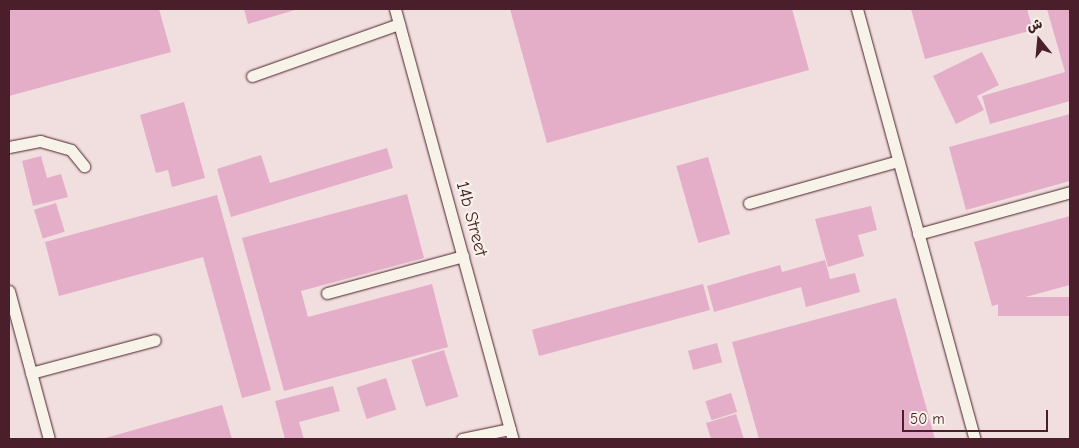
<!DOCTYPE html>
<meta charset="utf-8">
<style>
body{margin:0}
#map{position:relative;width:1079px;height:448px;overflow:hidden;background:#f1dede;font-family:"Comic Neue","Playpen Sans Arabic",sans-serif}
div>[style]{position:absolute}
.building>*{inset:0;background:#e4aec8;transform-origin:0 0}
.roads{filter:drop-shadow(0 0 1px #4a1f2b) drop-shadow(0 0 1px #4a1f2b)}
.service>*{height:11px;margin:-5.5px;padding:0 5.5px;transform-origin:5.5px;border-radius:5.5px;background:#f7f3e8}
span{translate:-50% -50%;white-space:nowrap;text-align:center;line-height:1.15;-webkit-text-stroke:4.5px #f7f3e8;paint-order:stroke}
.street-label{font-size:18px;color:#4a1f2b}
.frame{position:absolute;inset:0;border:10px solid #4a1f2b;pointer-events:none}
.north{position:absolute;left:1014px;top:15px;width:50px;height:50px;-webkit-text-stroke:4px #f7f3e8;paint-order:stroke;rotate:343deg;font-size:14px;font-weight:700;line-height:20px;text-align:center;color:#4a1f2b}
.north::after{content:'';display:block;margin:auto;width:18px;height:22px;background:#4a1f2b;clip-path:polygon(50% 0,100% 100%,50% 72%,0 100%)}
.scale{position:absolute;left:902px;top:410px;width:146px;height:22px;box-sizing:border-box;border:2px solid #4a1f2b;border-top:0;padding-left:6px;font-size:15px;line-height:18px;white-space:nowrap;color:#4a1f2b;-webkit-text-stroke:4px #f7f3e8;paint-order:stroke}
</style>
<div id="map">
<div class="building">
<i style="clip-path:polygon(9px 9px,159px 9px,171px 52px,9px 96px)"></i>
<i style="clip-path:polygon(244px 9px,298px 9px,248px 24px)"></i>
<i style="clip-path:polygon(510px 9px,792px 9px,809px 70px,547px 143px)"></i>
<i style="clip-path:polygon(911px 9px,1027px 9px,1033px 30px,925px 59px)"></i>
<i style="clip-path:polygon(1047px 9px,1070px 9px,1070px 101px,990px 124px,982px 96px,1065px 72px)"></i>
<i style="clip-path:polygon(982px 52px,999px 85px,977px 96px,984px 110px,956px 124px,933px 76px)"></i>
<i style="clip-path:polygon(184px 102px,205px 178px,172px 187px,168px 170px,156px 173px,140px 115px)"></i>
<i style="clip-path:polygon(1070px 114px,1070px 181px,966px 210px,949px 147px)"></i>
<i style="clip-path:polygon(387px 148px,393px 168px,231px 217px,217px 169px,261px 155px,270px 183px)"></i>
<i style="clip-path:polygon(41px 156px,47px 178px,61px 174px,68px 197px,33px 206px,22px 161px)"></i>
<i style="left:708px;top:157px;width:80px;height:33px;rotate:74deg"></i>
<i style="clip-path:polygon(407px 194px,424px 258px,301px 291px,308px 317px,432px 284px,448px 347px,284px 391px,242px 238px)"></i>
<i style="clip-path:polygon(217px 195px,271px 390px,242px 398px,203px 257px,59px 296px,45px 242px)"></i>
<i style="left:56px;top:203px;width:30px;height:23px;rotate:73deg"></i>
<i style="clip-path:polygon(871px 206px,877px 230px,858px 235px,864px 256px,828px 267px,815px 219px)"></i>
<i style="clip-path:polygon(1070px 216px,1070px 285px,992px 306px,974px 242px)"></i>
<i style="clip-path:polygon(825px 260px,830px 279px,855px 273px,860px 292px,806px 307px,801px 287px,714px 312px,707px 286px,780px 265px,782px 272px)"></i>
<i style="left:703px;top:284px;width:27px;height:177px;rotate:75deg"></i>
<i style="left:1070px;top:297px;width:19px;height:72px;rotate:90deg"></i>
<i style="clip-path:polygon(896px 298px,935px 439px,759px 439px,732px 342px)"></i>
<i style="left:717px;top:343px;width:20px;height:30px;rotate:75deg"></i>
<i style="left:444px;top:350px;width:49px;height:34px;rotate:73deg"></i>
<i style="left:386px;top:378px;width:33px;height:31px;rotate:72deg"></i>
<i style="clip-path:polygon(333px 386px,340px 411px,299px 422px,304px 439px,285px 439px,275px 401px)"></i>
<i style="left:731px;top:393px;width:20px;height:27px;rotate:72deg"></i>
<i style="clip-path:polygon(222px 405px,232px 439px,102px 439px)"></i>
<i style="clip-path:polygon(736px 414px,744px 439px,711px 439px,706px 423px)"></i>
</div>
<div class="roads">
<div class="service">
<i style="left:395px;top:9px;width:446px;rotate:74.7deg"></i>
<i style="left:857px;top:9px;width:446px;rotate:74.7deg"></i>
<i style="left:252px;top:76px;width:156px;rotate:-19.5deg"></i>
<i style="left:9px;top:147px;width:32px;rotate:-11deg"></i>
<i style="left:40px;top:141px;width:32px;rotate:16deg"></i>
<i style="left:71px;top:150px;width:21px;rotate:51deg"></i>
<i style="left:749px;top:203px;width:155px;rotate:-15.7deg"></i>
<i style="left:918px;top:234px;width:158px;rotate:-15.4deg"></i>
<i style="left:9px;top:291px;width:153px;rotate:74.9deg"></i>
<i style="left:327px;top:293px;width:141px;rotate:-15.2deg"></i>
<i style="left:31px;top:373px;width:128px;rotate:-14.9deg"></i>
<i style="left:462px;top:439px;width:49px;rotate:-11.8deg"></i>
</div>
</div>
<div class="street-label">
<span style="left:471px;top:219px;rotate:75deg">14b Street</span>
</div>
<div class="frame"></div>
<div class="north">ش</div>
<div class="scale">50 m</div>
</div>
